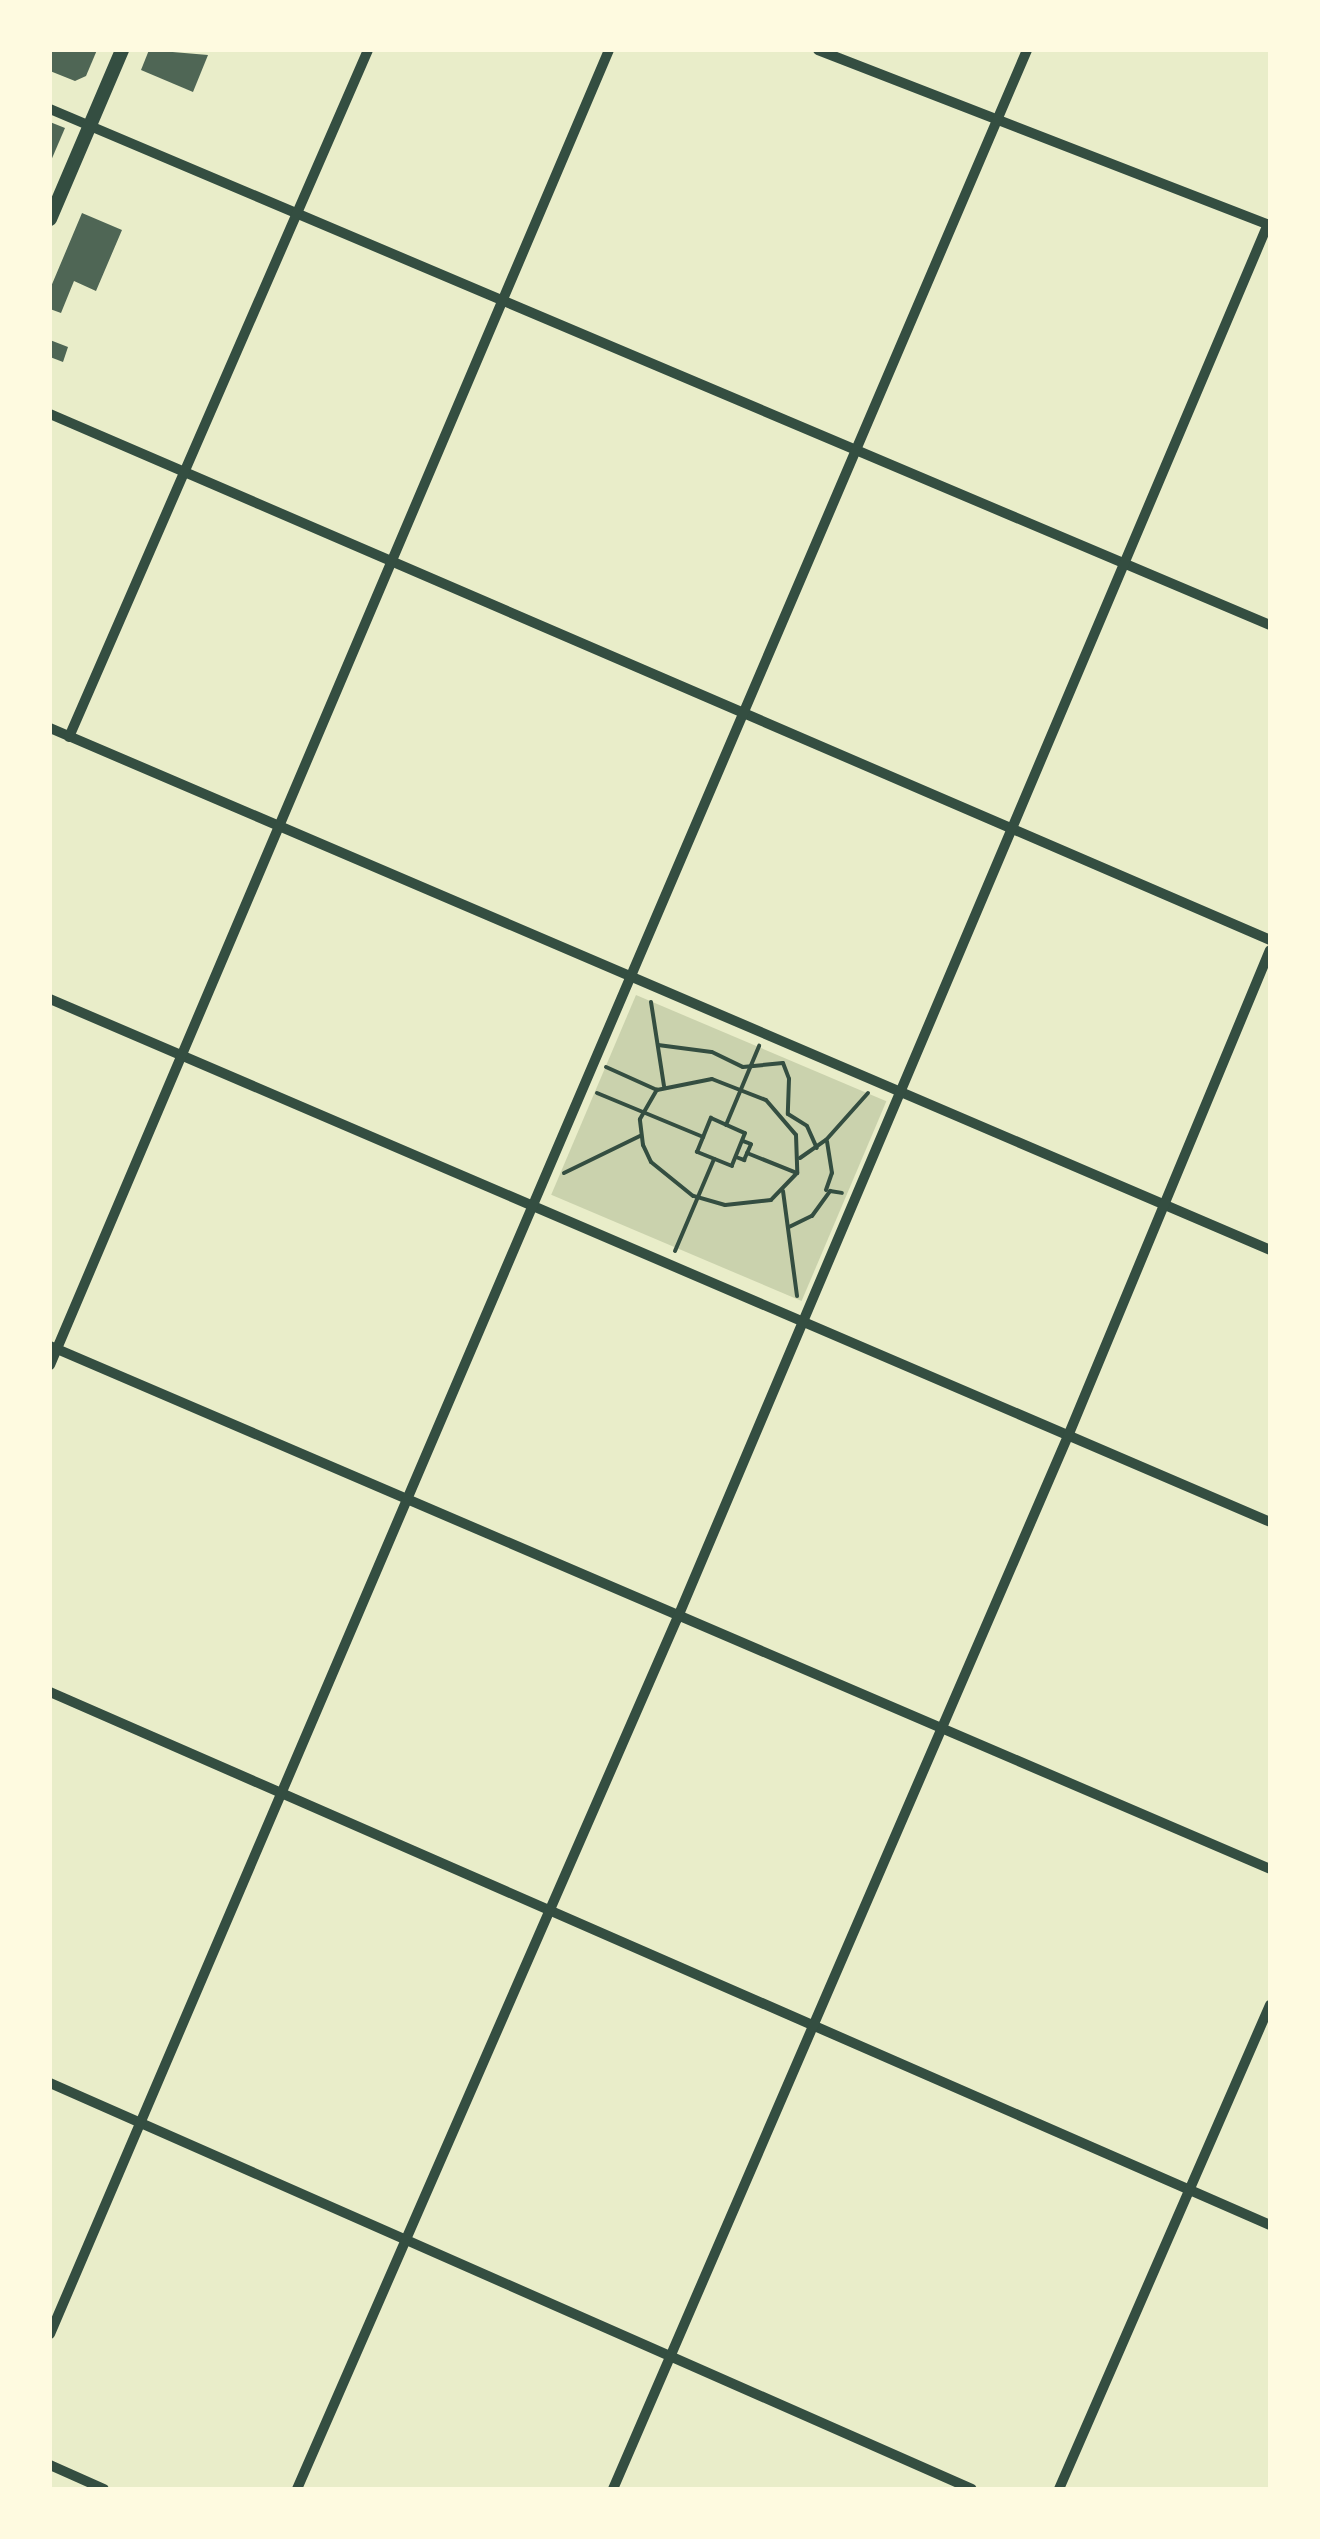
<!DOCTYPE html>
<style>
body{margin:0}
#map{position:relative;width:1320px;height:2539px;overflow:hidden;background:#e9edc9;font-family:"Titillium Web",sans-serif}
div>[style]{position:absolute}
.green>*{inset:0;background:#cad2ad;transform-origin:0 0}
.building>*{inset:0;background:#4f6655}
.path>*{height:4px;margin:-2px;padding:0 2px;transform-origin:2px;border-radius:2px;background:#344e41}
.minor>*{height:10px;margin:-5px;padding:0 5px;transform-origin:5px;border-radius:5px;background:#344e41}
.tertiary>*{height:14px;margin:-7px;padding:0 7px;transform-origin:7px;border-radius:7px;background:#344e41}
span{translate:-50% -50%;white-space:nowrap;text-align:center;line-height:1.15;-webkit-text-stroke:8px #fefae0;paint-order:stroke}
.frame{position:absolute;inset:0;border:52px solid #fefae0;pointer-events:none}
</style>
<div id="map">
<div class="green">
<i style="left:636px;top:995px;width:272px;height:217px;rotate:23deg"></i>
</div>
<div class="building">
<i style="clip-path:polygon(50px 50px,97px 50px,86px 76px,75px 81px,50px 71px)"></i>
<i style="clip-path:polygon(149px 50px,208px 55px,193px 92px,141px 70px)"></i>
<i style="clip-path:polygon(50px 122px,65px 128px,50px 163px)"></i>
<i style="clip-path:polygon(82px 213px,122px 230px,96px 291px,74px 281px,61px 313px,50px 309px,50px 289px)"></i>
<i style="clip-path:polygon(50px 340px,68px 347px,63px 362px,50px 357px)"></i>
</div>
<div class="path">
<i style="left:651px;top:1002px;width:85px;rotate:81.2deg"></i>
<i style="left:658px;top:1045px;width:54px;rotate:7.4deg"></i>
<i style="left:712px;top:1052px;width:34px;rotate:26deg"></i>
<i style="left:743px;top:1067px;width:40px;rotate:-5.7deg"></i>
<i style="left:783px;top:1063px;width:17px;rotate:69deg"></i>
<i style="left:789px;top:1079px;width:35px;rotate:92deg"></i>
<i style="left:788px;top:1114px;width:22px;rotate:32deg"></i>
<i style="left:807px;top:1126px;width:24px;rotate:66deg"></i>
<i style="left:606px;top:1067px;width:56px;rotate:24.3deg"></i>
<i style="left:712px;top:1079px;width:58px;rotate:21.3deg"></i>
<i style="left:766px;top:1100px;width:46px;rotate:49.4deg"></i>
<i style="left:796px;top:1135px;width:38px;rotate:88deg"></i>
<i style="left:797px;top:1173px;width:37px;rotate:134deg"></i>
<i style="left:771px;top:1200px;width:46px;rotate:173.8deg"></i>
<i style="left:725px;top:1205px;width:33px;rotate:-164deg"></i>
<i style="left:693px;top:1196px;width:54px;rotate:-141deg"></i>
<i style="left:651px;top:1162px;width:19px;rotate:-115deg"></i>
<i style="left:643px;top:1145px;width:26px;rotate:-97deg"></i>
<i style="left:640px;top:1119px;width:34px;rotate:-60deg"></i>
<i style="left:657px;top:1090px;width:56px;rotate:-11.3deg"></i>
<i style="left:597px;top:1093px;width:115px;rotate:22.5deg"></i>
<i style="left:711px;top:1118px;width:37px;rotate:24deg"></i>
<i style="left:745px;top:1133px;width:35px;rotate:112deg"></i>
<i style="left:732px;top:1166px;width:38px;rotate:-158deg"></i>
<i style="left:697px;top:1152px;width:37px;rotate:-68deg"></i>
<i style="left:726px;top:1125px;width:86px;rotate:-67.3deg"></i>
<i style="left:747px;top:1153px;width:54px;rotate:21.8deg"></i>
<i style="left:736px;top:1157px;width:9px;rotate:21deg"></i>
<i style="left:744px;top:1160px;width:17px;rotate:-66deg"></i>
<i style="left:751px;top:1144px;width:9px;rotate:-159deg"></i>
<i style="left:800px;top:1158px;width:32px;rotate:-35deg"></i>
<i style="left:826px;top:1140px;width:63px;rotate:-48.2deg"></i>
<i style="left:564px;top:1173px;width:85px;rotate:-26deg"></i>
<i style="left:826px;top:1190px;width:18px;rotate:-71deg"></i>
<i style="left:832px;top:1173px;width:32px;rotate:-99deg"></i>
<i style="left:783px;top:1191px;width:106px;rotate:82.4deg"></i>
<i style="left:789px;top:1227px;width:25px;rotate:-26deg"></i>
<i style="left:812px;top:1216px;width:31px;rotate:-54deg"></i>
<i style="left:830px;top:1191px;width:12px;rotate:9deg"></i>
<i style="left:675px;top:1251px;width:100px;rotate:-67deg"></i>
</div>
<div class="minor">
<i style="left:818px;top:50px;width:485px;rotate:21.2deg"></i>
<i style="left:50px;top:109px;width:1325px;rotate:22.93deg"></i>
<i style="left:50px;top:414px;width:1329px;rotate:23.32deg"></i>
<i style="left:50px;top:728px;width:1327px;rotate:23.16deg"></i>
<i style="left:69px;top:737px;width:749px;rotate:-66.48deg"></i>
<i style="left:50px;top:999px;width:1327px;rotate:23.2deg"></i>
<i style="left:50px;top:1346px;width:1327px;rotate:23.2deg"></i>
<i style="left:50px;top:1365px;width:1429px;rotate:-66.97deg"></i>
<i style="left:50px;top:1692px;width:1331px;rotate:23.6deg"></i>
<i style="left:50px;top:2083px;width:1007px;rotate:23.77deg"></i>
<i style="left:50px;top:2334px;width:2484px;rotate:-66.84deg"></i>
<i style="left:50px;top:2465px;width:59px;rotate:24deg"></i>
<i style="left:297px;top:2489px;width:949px;rotate:-66.41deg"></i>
<i style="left:677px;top:1619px;width:1515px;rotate:-67.04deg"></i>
<i style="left:613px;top:2489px;width:1147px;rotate:-66.63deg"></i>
<i style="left:1068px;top:1436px;width:526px;rotate:-67.43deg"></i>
<i style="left:1059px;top:2489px;width:528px;rotate:-66.45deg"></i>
</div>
<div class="tertiary">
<i style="left:50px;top:219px;width:184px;rotate:-66.9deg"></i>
</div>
<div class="frame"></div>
</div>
